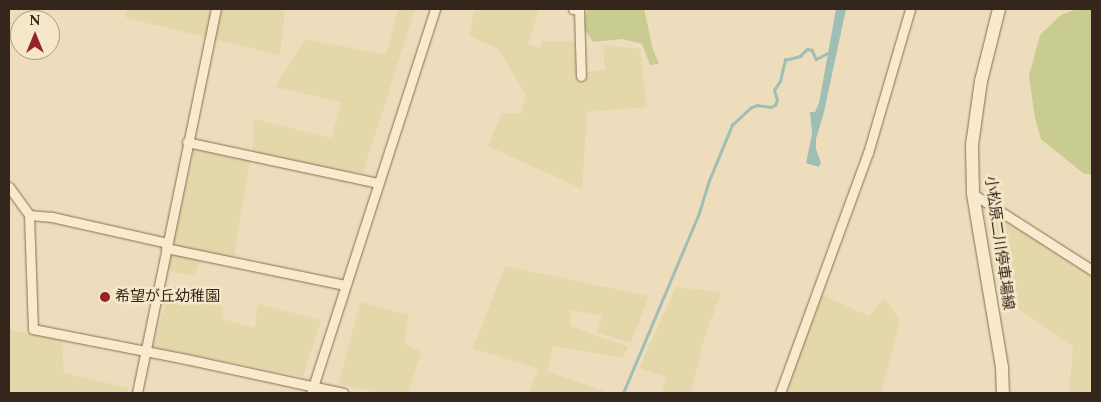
<!DOCTYPE html>
<meta charset="utf-8">
<style>
body{margin:0}
#map{position:relative;width:1101px;height:402px;overflow:hidden;background:#eeddbc;font-family:Spectral,"Noto Sans JP",serif}
div>[style]{position:absolute}
.farmland>*{inset:0;background:#e4d7a9}
.green>*{inset:0;background:#c8cc90}
.water>*{inset:0;background:#a0bfb4}
.stream>*{height:2.5px;margin:-1.25px;padding:0 1.25px;transform-origin:1.25px;border-radius:1.25px;background:#a0bfb4}
.roads{filter:drop-shadow(0 0 1px #866d55) drop-shadow(0 0 1px #866d55)}
.minor>*{height:9px;margin:-4.5px;padding:0 4.5px;transform-origin:4.5px;border-radius:4.5px;background:#f9eace}
.secondary>*{height:12px;margin:-6px;padding:0 6px;transform-origin:6px;border-radius:6px;background:#f9eace}
.dots>*{width:14px;height:14px;translate:-50% -50%;box-sizing:border-box;border:2px solid #f6e7cb;border-radius:50%}
span{translate:-50% -50%;white-space:nowrap;text-align:center;line-height:1.15;-webkit-text-stroke:5px #f6e7cb;paint-order:stroke}
.street-label{font-size:15px;color:#34261a}
.poi-label{font-size:15px;color:#34261a}
.left{translate:0 -50%;text-align:left}
.frame{position:absolute;inset:0;border:10px solid #34261a;pointer-events:none}
.north{position:absolute;left:10px;top:10px;width:50px;height:50px;box-sizing:border-box;background:#f6e7cb;border:1px solid #a89a84;border-radius:50%;rotate:0deg;font-size:14px;font-weight:700;line-height:20px;text-align:center;color:#34261a}
.north::after{content:'';display:block;margin:auto;width:18px;height:22px;background:#95242a;clip-path:polygon(50% 0,100% 100%,50% 72%,0 100%)}
</style>
<div id="map">
<div class="farmland">
<i style="clip-path:polygon(126px 9px,285px 9px,280px 55px,126px 18px)"></i>
<i style="clip-path:polygon(398px 9px,415px 9px,363px 173px,252px 157px,254px 119px,331px 138px,342px 102px,275px 87px,305px 40px,386px 54px)"></i>
<i style="clip-path:polygon(474px 9px,539px 9px,528px 44px,539px 48px,543px 41px,574px 41px,577px 73px,605px 70px,603px 45px,640px 49px,647px 107px,587px 112px,582px 189px,488px 146px,502px 113px,520px 114px,526px 95px,497px 48px,469px 36px)"></i>
<i style="clip-path:polygon(194px 149px,250px 161px,234px 257px,202px 256px,194px 276px,167px 271px)"></i>
<i style="clip-path:polygon(991px 215px,1014px 225px,1092px 276px,1092px 393px,1069px 393px,1073px 347px,1000px 296px)"></i>
<i style="clip-path:polygon(505px 266px,649px 296px,631px 343px,597px 332px,602px 315px,571px 310px,570px 326px,628px 347px,623px 358px,553px 346px,547px 371px,609px 393px,529px 393px,538px 369px,473px 348px)"></i>
<i style="clip-path:polygon(170px 286px,223px 298px,222px 319px,255px 328px,258px 304px,321px 320px,303px 377px,153px 347px)"></i>
<i style="clip-path:polygon(676px 287px,721px 292px,703px 343px,691px 393px,661px 393px,666px 377px,639px 368px)"></i>
<i style="clip-path:polygon(820px 294px,869px 316px,885px 298px,900px 322px,881px 393px,787px 393px)"></i>
<i style="clip-path:polygon(360px 302px,409px 315px,404px 344px,421px 352px,408px 393px,380px 393px,339px 384px)"></i>
<i style="clip-path:polygon(9px 330px,62px 340px,64px 373px,128px 388px,128px 393px,9px 393px)"></i>
</div>
<div class="green">
<i style="clip-path:polygon(587px 9px,644px 9px,653px 50px,659px 64px,650px 65px,642px 44px,623px 39px,593px 42px,584px 28px)"></i>
<i style="clip-path:polygon(1077px 9px,1092px 9px,1092px 175px,1083px 173px,1041px 139px,1035px 118px,1029px 76px,1040px 35px,1061px 15px)"></i>
</div>
<div class="water">
<i style="clip-path:polygon(836px 9px,846px 9px,824px 112px,816px 139px,816px 149px,821px 163px,819px 167px,806px 163px,812px 134px,810px 112px,815px 112px,819px 103px)"></i>
</div>
<div class="stream">
<i style="left:623px;top:393px;width:195px;rotate:-67.1deg"></i>
<i style="left:699px;top:213px;width:31px;rotate:-73deg"></i>
<i style="left:708px;top:183px;width:63px;rotate:-67.5deg"></i>
<i style="left:732px;top:125px;width:25px;rotate:-43deg"></i>
<i style="left:750px;top:108px;width:8px;rotate:-23deg"></i>
<i style="left:757px;top:105px;width:14px;rotate:8deg"></i>
<i style="left:771px;top:107px;width:4px;rotate:-27deg"></i>
<i style="left:775px;top:105px;width:5px;rotate:-68deg"></i>
<i style="left:777px;top:100px;width:10px;rotate:-107deg"></i>
<i style="left:774px;top:90px;width:11px;rotate:-56deg"></i>
<i style="left:780px;top:81px;width:22px;rotate:-77deg"></i>
<i style="left:785px;top:60px;width:16px;rotate:-15deg"></i>
<i style="left:800px;top:56px;width:10px;rotate:-45deg"></i>
<i style="left:807px;top:49px;width:5px;rotate:11deg"></i>
<i style="left:812px;top:50px;width:10px;rotate:66deg"></i>
<i style="left:816px;top:59px;width:16px;rotate:-27deg"></i>
</div>
<div class="roads">
<div class="minor">
<i style="left:573px;top:9px;width:6px;rotate:9deg"></i>
<i style="left:579px;top:10px;width:66px;rotate:88.3deg"></i>
<i style="left:187px;top:142px;width:195px;rotate:12.1deg"></i>
<i style="left:9px;top:187px;width:34px;rotate:54deg"></i>
<i style="left:29px;top:215px;width:114px;rotate:88deg"></i>
<i style="left:33px;top:329px;width:156px;rotate:11.1deg"></i>
<i style="left:186px;top:359px;width:161px;rotate:12.2deg"></i>
<i style="left:973px;top:194px;width:141px;rotate:32.6deg"></i>
<i style="left:29px;top:215px;width:23px;rotate:5deg"></i>
<i style="left:52px;top:217px;width:118px;rotate:12.7deg"></i>
<i style="left:166px;top:248px;width:183px;rotate:11.7deg"></i>
<i style="left:137px;top:393px;width:392px;rotate:-78.4deg"></i>
<i style="left:311px;top:393px;width:404px;rotate:-72.1deg"></i>
<i style="left:780px;top:393px;width:256px;rotate:-69.9deg"></i>
<i style="left:868px;top:153px;width:150px;rotate:-73.7deg"></i>
</div>
<div class="secondary">
<i style="left:999px;top:9px;width:74px;rotate:104deg"></i>
<i style="left:981px;top:81px;width:65px;rotate:98deg"></i>
<i style="left:972px;top:145px;width:49px;rotate:88.8deg"></i>
<i style="left:973px;top:194px;width:175px;rotate:80.5deg"></i>
<i style="left:1002px;top:367px;width:26px;rotate:88deg"></i>
</div>
</div>
<div class="dots">
<i style="left:105px;top:297px;background:#95242a"></i>
</div>
<div class="street-label">
<span style="left:999px;top:243px;rotate:82deg">小松原二川停車場線</span>
</div>
<div class="poi-label">
<span class="left" style="left:115px;top:297px">希望が丘幼稚園</span>
</div>
<div class="frame"></div>
<div class="north">N</div>
</div>
